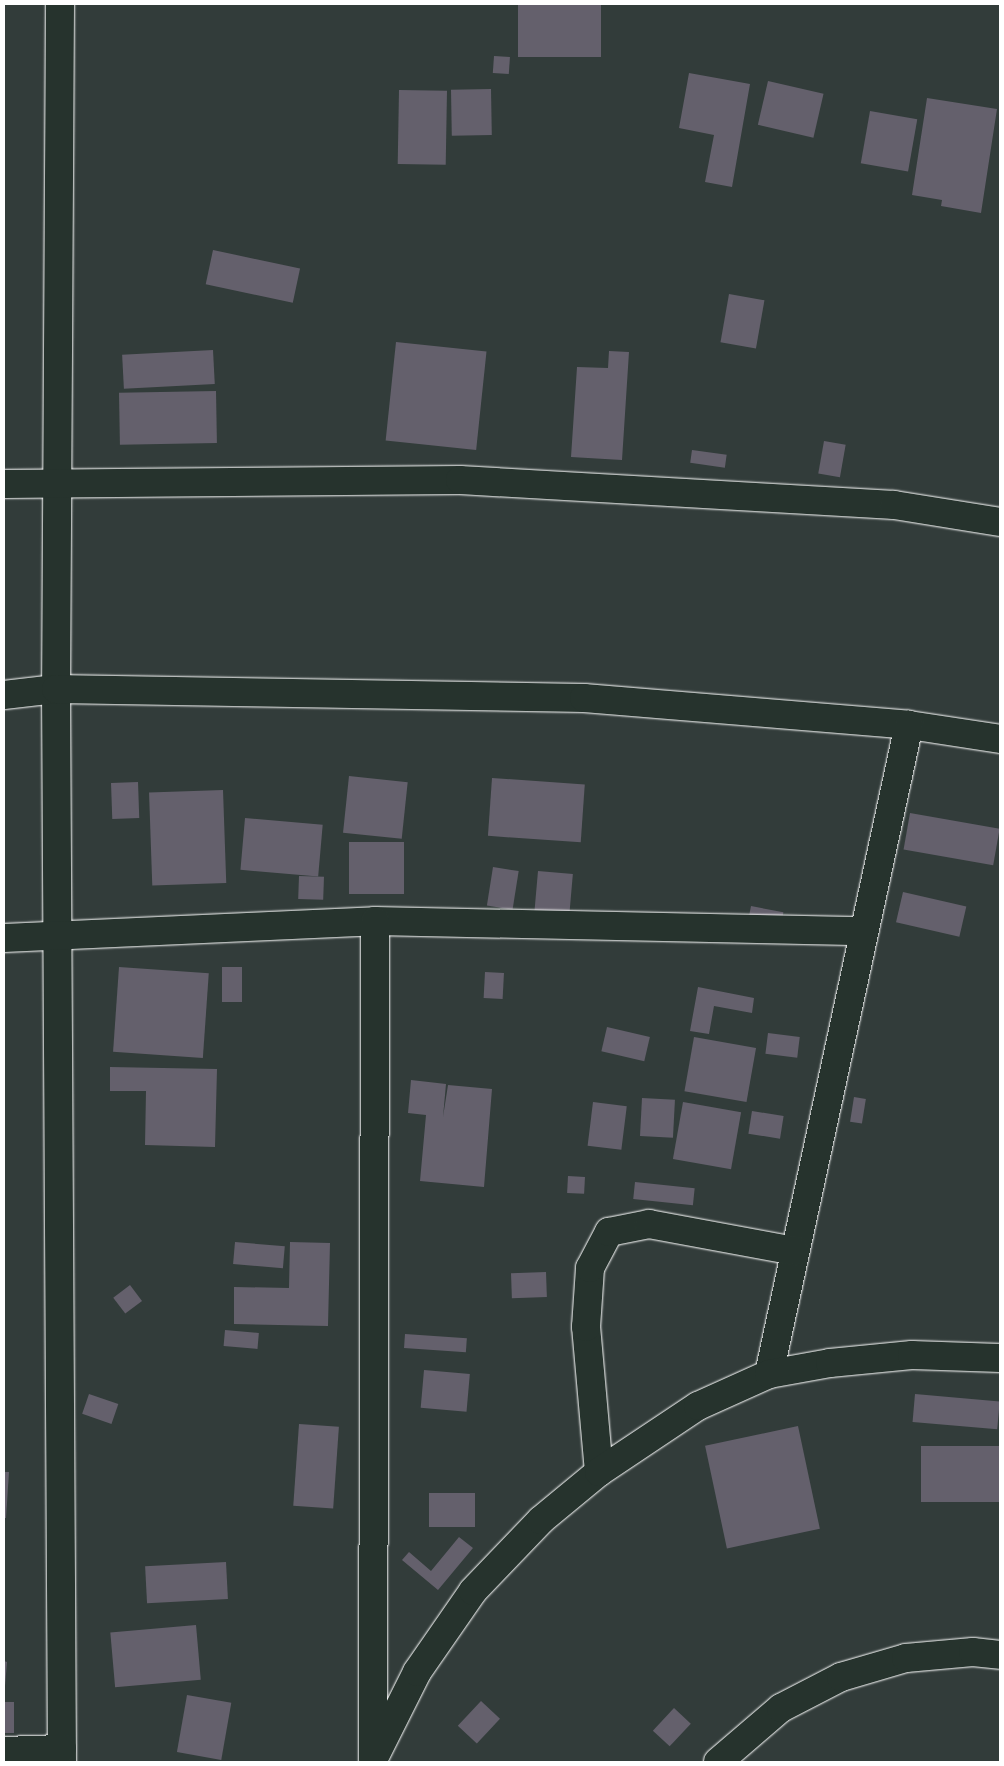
<!DOCTYPE html>
<style>
body{margin:0}
#map{position:relative;width:1004px;height:1766px;overflow:hidden;background:#323c3a;font-family:"Comic Neue",sans-serif}
div>[style]{position:absolute}
.building>*{inset:0;background:#64606c;transform-origin:0 0}
.roads{filter:drop-shadow(0 0 1px #fff) drop-shadow(0 0 1px #fff)}
.minor>*{height:28px;margin:-14px;padding:0 14px;transform-origin:14px;border-radius:14px;background:#26332d}
span{translate:-50% -50%;white-space:nowrap;text-align:center;line-height:1.15;-webkit-text-stroke:4.5px #26332d;paint-order:stroke}
.frame{position:absolute;inset:0;border:5px solid #fff;pointer-events:none}
</style>
<div id="map">
<div class="building">
<i style="left:518px;top:4px;width:83px;height:53px"></i>
<i style="left:494px;top:56px;width:16px;height:17px;rotate:4deg"></i>
<i style="clip-path:polygon(689px 73px,750px 84px,732px 187px,705px 182px,714px 135px,679px 128px)"></i>
<i style="left:768px;top:81px;width:57px;height:45px;rotate:13deg"></i>
<i style="left:491px;top:89px;width:46px;height:40px;rotate:89deg"></i>
<i style="left:399px;top:90px;width:48px;height:74px;rotate:1deg"></i>
<i style="clip-path:polygon(927px 98px,997px 109px,981px 213px,941px 206px,942px 200px,912px 195px)"></i>
<i style="left:870px;top:111px;width:48px;height:53px;rotate:10deg"></i>
<i style="left:213px;top:250px;width:89px;height:35px;rotate:12deg"></i>
<i style="left:729px;top:294px;width:36px;height:49px;rotate:10deg"></i>
<i style="left:396px;top:342px;width:91px;height:99px;rotate:6deg"></i>
<i style="left:213px;top:350px;width:34px;height:91px;rotate:87deg"></i>
<i style="clip-path:polygon(609px 351px,629px 352px,622px 460px,571px 457px,577px 367px,608px 368px)"></i>
<i style="left:216px;top:391px;width:52px;height:97px;rotate:89deg"></i>
<i style="left:824px;top:441px;width:22px;height:33px;rotate:10deg"></i>
<i style="left:692px;top:450px;width:35px;height:13px;rotate:8deg"></i>
<i style="left:349px;top:776px;width:59px;height:57px;rotate:6deg"></i>
<i style="left:492px;top:778px;width:93px;height:58px;rotate:4deg"></i>
<i style="left:138px;top:782px;width:36px;height:27px;rotate:88deg"></i>
<i style="left:223px;top:790px;width:93px;height:74px;rotate:88deg"></i>
<i style="left:910px;top:813px;width:91px;height:37px;rotate:10deg"></i>
<i style="left:245px;top:818px;width:78px;height:52px;rotate:5deg"></i>
<i style="left:349px;top:842px;width:55px;height:52px"></i>
<i style="left:493px;top:867px;width:26px;height:39px;rotate:9deg"></i>
<i style="left:538px;top:871px;width:35px;height:41px;rotate:5deg"></i>
<i style="left:299px;top:876px;width:25px;height:23px;rotate:2deg"></i>
<i style="left:903px;top:892px;width:65px;height:31px;rotate:13deg"></i>
<i style="left:751px;top:906px;width:33px;height:16px;rotate:11deg"></i>
<i style="left:119px;top:967px;width:90px;height:85px;rotate:4deg"></i>
<i style="left:222px;top:967px;width:20px;height:35px"></i>
<i style="left:485px;top:972px;width:19px;height:26px;rotate:3deg"></i>
<i style="clip-path:polygon(698px 987px,754px 998px,752px 1013px,714px 1006px,709px 1034px,690px 1031px)"></i>
<i style="left:607px;top:1027px;width:44px;height:25px;rotate:13deg"></i>
<i style="left:768px;top:1033px;width:32px;height:21px;rotate:7deg"></i>
<i style="left:694px;top:1037px;width:63px;height:55px;rotate:10deg"></i>
<i style="clip-path:polygon(110px 1067px,217px 1069px,215px 1147px,145px 1145px,146px 1091px,110px 1091px)"></i>
<i style="clip-path:polygon(411px 1080px,446px 1084px,443px 1117px,448px 1085px,492px 1089px,484px 1187px,420px 1181px,426px 1115px,408px 1113px)"></i>
<i style="left:854px;top:1097px;width:12px;height:25px;rotate:9deg"></i>
<i style="left:642px;top:1098px;width:33px;height:38px;rotate:3deg"></i>
<i style="left:593px;top:1102px;width:34px;height:44px;rotate:7deg"></i>
<i style="left:683px;top:1102px;width:59px;height:58px;rotate:10deg"></i>
<i style="left:752px;top:1111px;width:32px;height:23px;rotate:9deg"></i>
<i style="left:568px;top:1176px;width:17px;height:17px;rotate:3deg"></i>
<i style="left:635px;top:1182px;width:60px;height:17px;rotate:6deg"></i>
<i style="left:235px;top:1242px;width:50px;height:22px;rotate:5deg"></i>
<i style="clip-path:polygon(290px 1242px,330px 1243px,328px 1326px,234px 1324px,234px 1287px,289px 1288px)"></i>
<i style="left:546px;top:1272px;width:25px;height:35px;rotate:88deg"></i>
<i style="left:130px;top:1285px;width:20px;height:21px;rotate:53deg"></i>
<i style="left:225px;top:1330px;width:34px;height:16px;rotate:5deg"></i>
<i style="left:405px;top:1334px;width:62px;height:14px;rotate:4deg"></i>
<i style="left:424px;top:1370px;width:46px;height:38px;rotate:5deg"></i>
<i style="left:89px;top:1394px;width:31px;height:21px;rotate:19deg"></i>
<i style="left:915px;top:1394px;width:85px;height:28px;rotate:5deg"></i>
<i style="left:299px;top:1424px;width:40px;height:82px;rotate:4deg"></i>
<i style="left:798px;top:1426px;width:105px;height:95px;rotate:78deg"></i>
<i style="left:1000px;top:1446px;width:56px;height:79px;rotate:90deg"></i>
<i style="clip-path:polygon(4px 1472px,9px 1472px,6px 1518px,4px 1518px)"></i>
<i style="left:429px;top:1493px;width:46px;height:34px"></i>
<i style="clip-path:polygon(459px 1537px,473px 1548px,438px 1590px,402px 1560px,409px 1552px,431px 1571px)"></i>
<i style="left:226px;top:1562px;width:37px;height:81px;rotate:87deg"></i>
<i style="left:196px;top:1625px;width:55px;height:86px;rotate:85deg"></i>
<i style="clip-path:polygon(4px 1661px,7px 1662px,5px 1686px,4px 1686px)"></i>
<i style="left:187px;top:1695px;width:45px;height:58px;rotate:10deg"></i>
<i style="left:481px;top:1701px;width:26px;height:34px;rotate:43deg"></i>
<i style="left:4px;top:1702px;width:10px;height:31px"></i>
<i style="left:674px;top:1708px;width:23px;height:31px;rotate:43deg"></i>
</div>
<div class="roads">
<div class="minor">
<i style="left:60px;top:4px;width:685px;rotate:90.33deg"></i>
<i style="left:56px;top:689px;width:1073px;rotate:89.68deg"></i>
<i style="left:4px;top:484px;width:456px;rotate:-0.5deg"></i>
<i style="left:460px;top:480px;width:435px;rotate:3.3deg"></i>
<i style="left:894px;top:505px;width:107px;rotate:9.1deg"></i>
<i style="left:4px;top:695px;width:52px;rotate:-6.6deg"></i>
<i style="left:56px;top:689px;width:528px;rotate:0.98deg"></i>
<i style="left:584px;top:698px;width:326px;rotate:4.7deg"></i>
<i style="left:909px;top:725px;width:92px;rotate:8.7deg"></i>
<i style="left:4px;top:938px;width:371px;rotate:-2.6deg"></i>
<i style="left:375px;top:921px;width:488px;rotate:1.2deg"></i>
<i style="left:769px;top:1374px;width:664px;rotate:-77.83deg"></i>
<i style="left:599px;top:1472px;width:146px;rotate:-95.1deg"></i>
<i style="left:586px;top:1327px;width:59px;rotate:-86.1deg"></i>
<i style="left:590px;top:1268px;width:41px;rotate:-62.2deg"></i>
<i style="left:609px;top:1232px;width:41px;rotate:-11.3deg"></i>
<i style="left:649px;top:1224px;width:148px;rotate:10.5deg"></i>
<i style="left:4px;top:1751px;width:58px;rotate:-2deg"></i>
<i style="left:376px;top:1754px;width:92px;rotate:-63.4deg"></i>
<i style="left:417px;top:1672px;width:98px;rotate:-55.3deg"></i>
<i style="left:473px;top:1591px;width:98px;rotate:-46.2deg"></i>
<i style="left:541px;top:1520px;width:75px;rotate:-39.6deg"></i>
<i style="left:599px;top:1472px;width:119px;rotate:-33.7deg"></i>
<i style="left:698px;top:1406px;width:78px;rotate:-24.3deg"></i>
<i style="left:769px;top:1374px;width:62px;rotate:-10.2deg"></i>
<i style="left:830px;top:1363px;width:82px;rotate:-5.6deg"></i>
<i style="left:912px;top:1355px;width:88px;rotate:2deg"></i>
<i style="left:373px;top:1760px;width:839px;rotate:-89.86deg"></i>
<i style="left:718px;top:1762px;width:83px;rotate:-40.6deg"></i>
<i style="left:781px;top:1708px;width:68px;rotate:-27.3deg"></i>
<i style="left:841px;top:1677px;width:68px;rotate:-16.3deg"></i>
<i style="left:906px;top:1658px;width:67px;rotate:-5.1deg"></i>
<i style="left:973px;top:1652px;width:27px;rotate:6deg"></i>
</div>
</div>
<div class="frame"></div>
</div>
